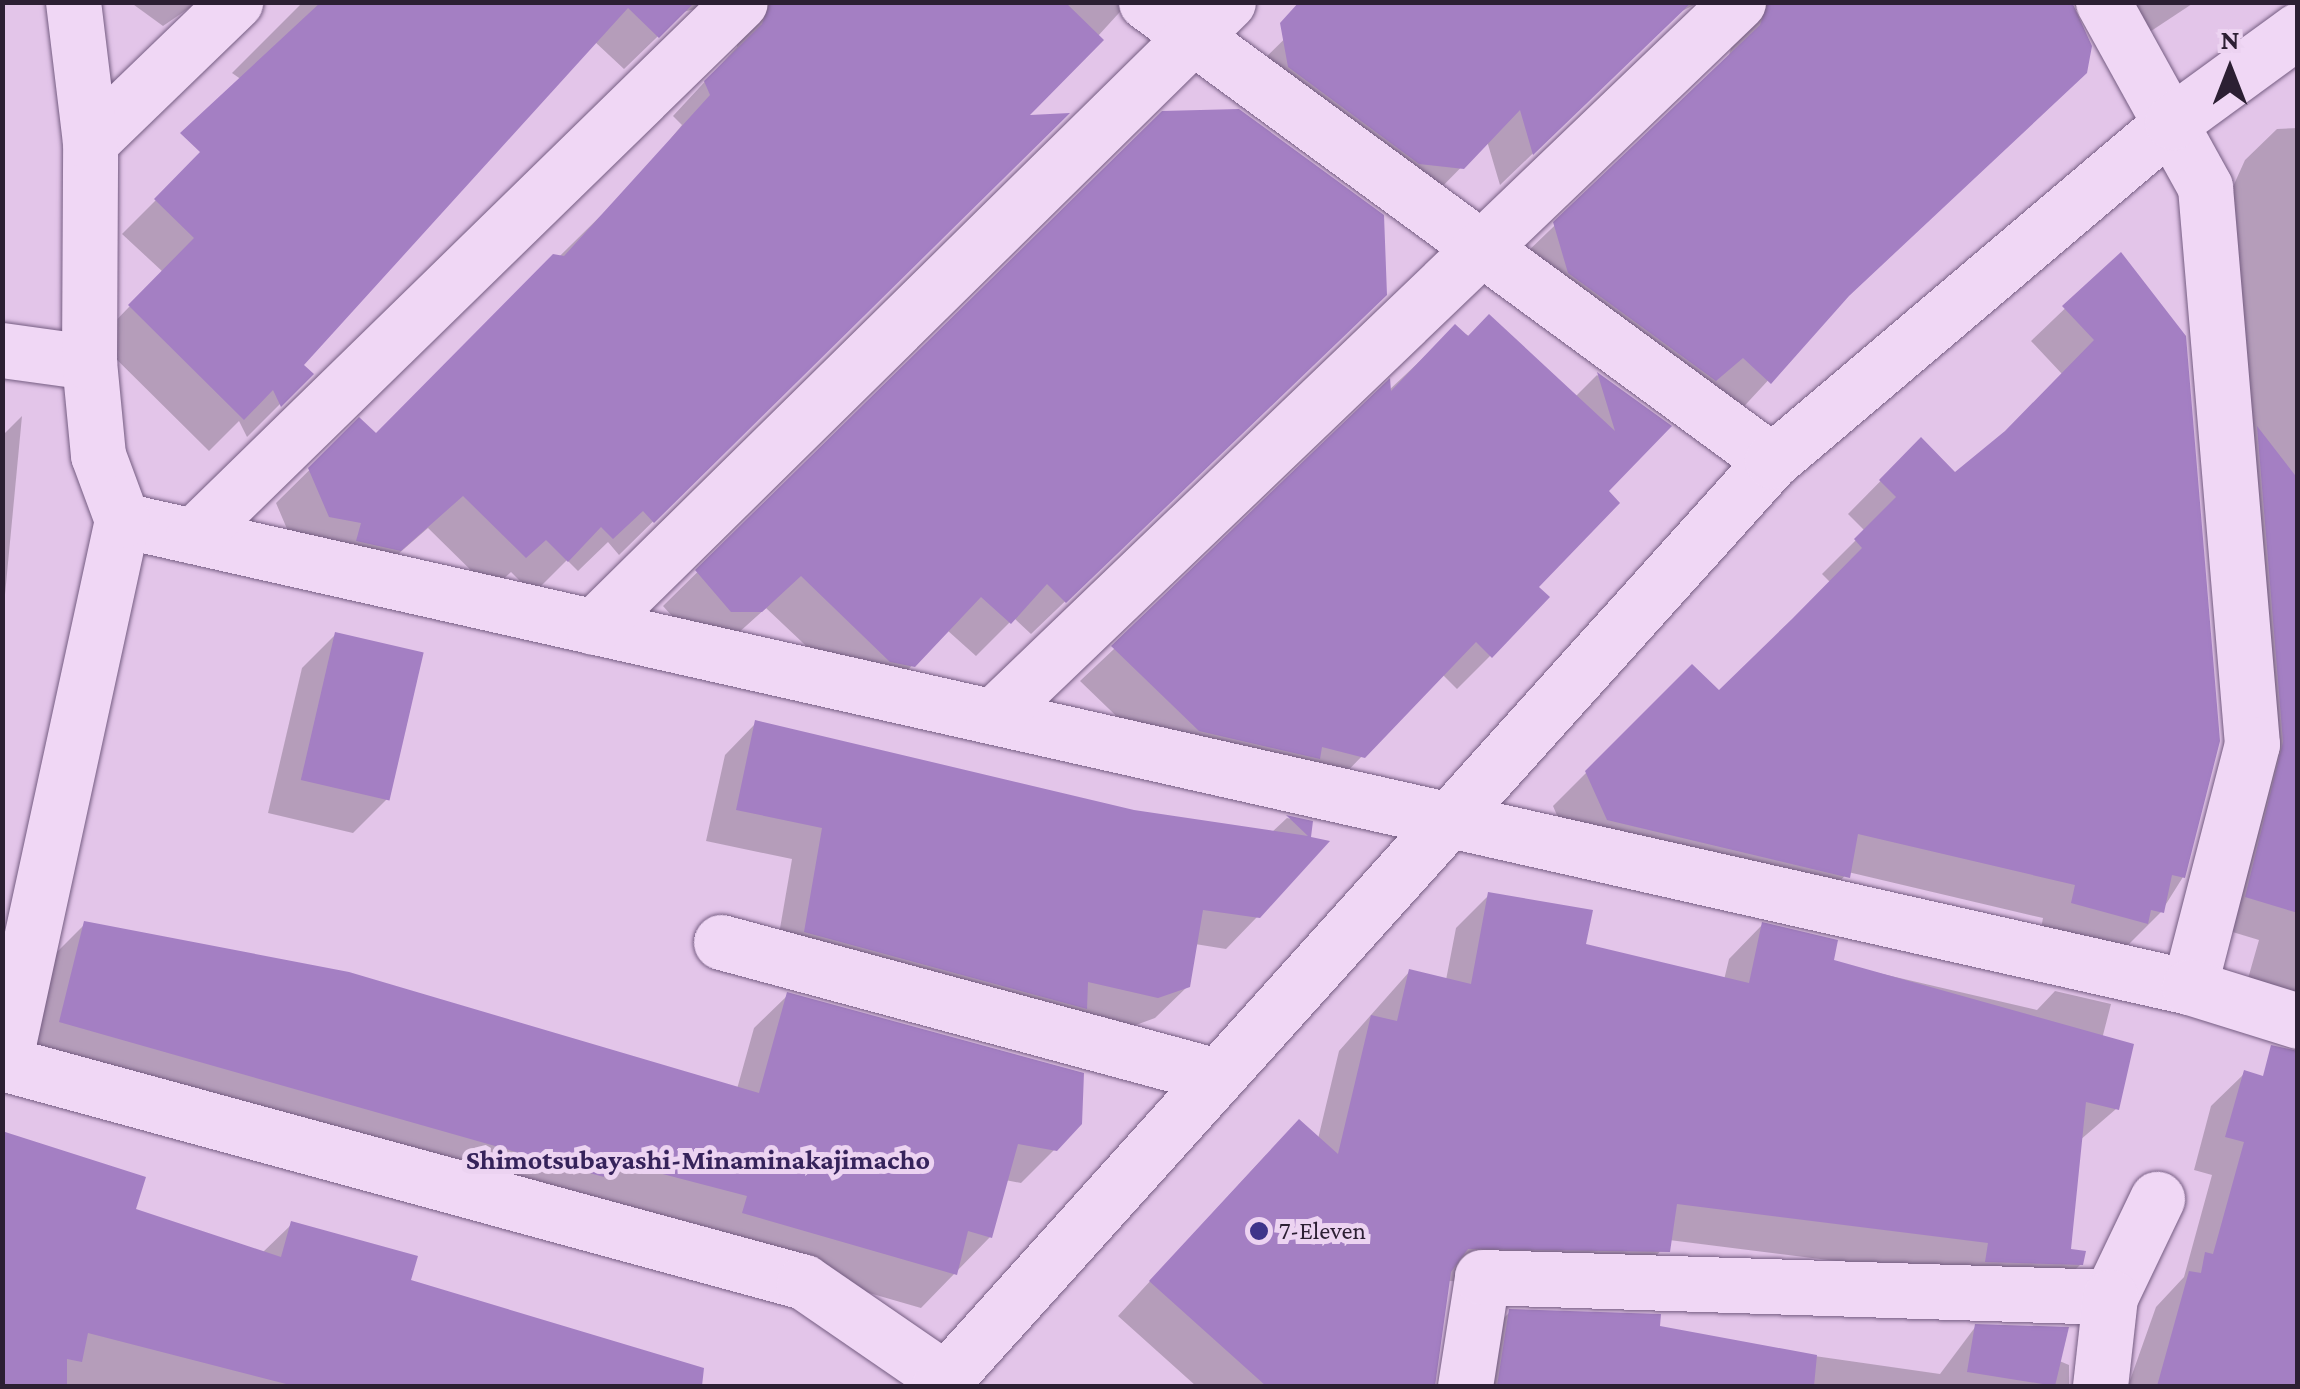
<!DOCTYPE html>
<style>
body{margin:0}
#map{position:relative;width:2300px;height:1389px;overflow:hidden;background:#e3c5e9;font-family:"Crimson Pro",serif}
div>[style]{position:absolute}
.shadow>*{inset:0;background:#0003}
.building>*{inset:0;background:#a47fc3;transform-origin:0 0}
.roads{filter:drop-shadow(0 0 2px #755d82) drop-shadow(0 0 2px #755d82)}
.street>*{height:55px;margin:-27.5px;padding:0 27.5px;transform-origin:27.5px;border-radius:27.5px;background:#f0d7f5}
.secondary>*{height:55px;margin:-27.5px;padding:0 27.5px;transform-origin:27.5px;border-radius:27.5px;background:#f0d7f5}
.dots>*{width:28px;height:28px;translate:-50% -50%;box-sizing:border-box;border:5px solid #ecd3f1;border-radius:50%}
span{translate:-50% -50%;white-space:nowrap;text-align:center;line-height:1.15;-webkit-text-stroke:10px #ecd3f1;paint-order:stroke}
.poi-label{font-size:25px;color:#2c1f33}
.left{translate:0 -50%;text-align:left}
.neighbourhood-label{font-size:28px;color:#36235b;font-weight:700}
.frame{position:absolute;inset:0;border:5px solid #2c1f33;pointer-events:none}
.north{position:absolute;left:2180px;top:20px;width:100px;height:100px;-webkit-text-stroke:8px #ecd3f1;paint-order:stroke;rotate:0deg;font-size:28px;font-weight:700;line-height:40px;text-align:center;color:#2c1f33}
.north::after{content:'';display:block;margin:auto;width:35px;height:45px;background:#2c1f33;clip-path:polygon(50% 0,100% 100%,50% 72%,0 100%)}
</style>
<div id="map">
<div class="shadow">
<i style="clip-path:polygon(130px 2px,198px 2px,163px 26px)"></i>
<i style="clip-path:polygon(303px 2px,1129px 2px,1024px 117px,1064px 116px,619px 555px,608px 542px,578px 571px,567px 560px,533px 594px,511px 572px,491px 590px,428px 528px,365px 583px,296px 550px,276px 503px,359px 421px,376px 437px,637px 180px,682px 125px,673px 116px,737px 47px,738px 27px,715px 4px,683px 12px,624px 69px,594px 41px,300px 365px,310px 374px,247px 437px,239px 421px,209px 451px,97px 340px,163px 272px,122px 234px,220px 136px,353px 157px,232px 73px)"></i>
<i style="clip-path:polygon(1322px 2px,2070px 2px,1835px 308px,1736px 415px,1521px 258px,1728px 59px,1736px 30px,1727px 13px,1696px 4px,1680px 12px,1500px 185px,1487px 141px,1428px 201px,1250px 73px)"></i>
<i style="clip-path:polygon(2119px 2px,2195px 2px,2142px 37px)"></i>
<i style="clip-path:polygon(1163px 113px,1350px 328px,1031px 634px,1014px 618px,976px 656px,947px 630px,879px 699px,857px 694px,766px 608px,726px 644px,697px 644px,663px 606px)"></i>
<i style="clip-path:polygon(2298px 128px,2298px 1003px,2245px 989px,2259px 940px,2216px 927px,2253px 774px,2227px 200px,2245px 160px,2277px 129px)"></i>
<i style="clip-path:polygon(2121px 255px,2183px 877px,2161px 912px,2128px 945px,2035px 960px,2043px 918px,1848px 872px,1814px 911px,1573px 853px,1553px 806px,1692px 667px,1719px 694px,1831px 583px,1822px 574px,1865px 531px,1848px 514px,1921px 440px,1955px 475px,2003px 435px,2063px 375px,2031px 341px)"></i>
<i style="clip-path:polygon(1455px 328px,1575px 397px,1597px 375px,1668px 427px,1605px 491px,1490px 656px,1457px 689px,1442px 674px,1329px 790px,1166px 764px,1080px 681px)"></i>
<i style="clip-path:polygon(22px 416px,2px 626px,2px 436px)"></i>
<i style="clip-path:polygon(335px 635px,387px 799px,353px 833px,268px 813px,302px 668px)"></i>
<i style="clip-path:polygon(756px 723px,1134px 812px,1271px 833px,1287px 818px,1310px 823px,1309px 839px,1258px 916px,1226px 949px,1195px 944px,1188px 986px,1155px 1018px,1125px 1029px,774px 963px,792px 859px,706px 841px,725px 755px)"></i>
<i style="clip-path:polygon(1489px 895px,1583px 946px,1724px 980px,1729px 959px,1762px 925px,1831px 962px,2037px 1010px,2055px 991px,2111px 1004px,2102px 1039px,2116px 1109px,2079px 1141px,2069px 1251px,2081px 1264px,2047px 1297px,1956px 1276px,1669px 1240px,1634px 1284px,1447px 1281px,1432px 1386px,1196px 1386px,1118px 1316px,1266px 1155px,1318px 1139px,1339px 1051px,1410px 971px,1446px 980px,1456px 928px)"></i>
<i style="clip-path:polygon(85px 924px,737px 1089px,754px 1028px,788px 995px,1055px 1149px,1021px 1183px,1005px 1180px,990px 1237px,921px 1308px,710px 1247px,715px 1229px,27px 1055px,52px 957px)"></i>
<i style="clip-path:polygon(2245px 1073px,2298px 1087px,2298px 1386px,2128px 1386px,2156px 1307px,2184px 1277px,2212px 1175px,2194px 1170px,2211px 1106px)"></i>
<i style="clip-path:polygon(2px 1133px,132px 1211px,262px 1253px,292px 1224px,408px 1281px,612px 1344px,600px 1386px,2px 1386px)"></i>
<i style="clip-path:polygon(1510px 1312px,1940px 1374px,1976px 1326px,2069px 1365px,2069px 1386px,1468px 1386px,1476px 1345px)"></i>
</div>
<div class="building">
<i style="clip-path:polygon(321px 2px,695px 2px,659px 38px,628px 8px,304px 365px,314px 374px,281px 407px,273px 390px,244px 420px,128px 305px,194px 238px,154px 199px,200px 152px,180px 133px)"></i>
<i style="clip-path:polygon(770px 2px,1065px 2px,1104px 40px,1030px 115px,1070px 113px,654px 523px,643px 511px,613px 539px,601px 527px,568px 562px,546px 540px,526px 558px,463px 496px,401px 551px,356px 541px,361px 523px,329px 517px,308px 468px,359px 417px,376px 433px,553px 254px,564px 256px,710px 95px,704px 81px,762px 24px)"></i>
<i style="clip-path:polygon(1299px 2px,1692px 2px,1533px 155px,1520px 110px,1464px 169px,1419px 164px,1288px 67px,1280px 23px)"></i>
<i style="clip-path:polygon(1768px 2px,2072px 2px,2092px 46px,2087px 73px,1849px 296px,1771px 384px,1743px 358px,1716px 381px,1568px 273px,1553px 222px,1760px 25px)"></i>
<i style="clip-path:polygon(1239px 109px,1384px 215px,1387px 295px,1066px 603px,1047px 584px,1011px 624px,981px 597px,915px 667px,890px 662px,801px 576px,762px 612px,731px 612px,695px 570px,1162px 111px)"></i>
<i style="clip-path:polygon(2121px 252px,2186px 336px,2220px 741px,2185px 878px,2172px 875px,2164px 913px,2151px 910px,2148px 924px,2071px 903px,2075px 885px,1858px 834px,1850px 878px,1607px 820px,1585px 771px,1692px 664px,1719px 690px,1792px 619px,1862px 548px,1854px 539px,1896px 497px,1879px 480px,1921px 437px,1955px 472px,2005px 431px,2094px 340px,2062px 306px)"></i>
<i style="clip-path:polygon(1489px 314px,1615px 431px,1597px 372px,1672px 426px,1609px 491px,1620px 503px,1539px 587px,1550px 597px,1492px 658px,1476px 642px,1365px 758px,1322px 747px,1320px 759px,1199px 731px,1111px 646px,1390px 378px,1391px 391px,1455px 324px,1468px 336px)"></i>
<i style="clip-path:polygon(2257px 426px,2298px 479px,2298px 913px,2245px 897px,2283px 742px)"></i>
<i style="left:335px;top:632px;width:91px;height:152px;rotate:13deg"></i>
<i style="clip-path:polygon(755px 720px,1134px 810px,1308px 836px,1286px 815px,1313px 821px,1311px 837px,1330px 841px,1260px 918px,1203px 910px,1190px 987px,1158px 998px,1088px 982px,1087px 1009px,804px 932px,822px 828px,736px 810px)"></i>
<i style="clip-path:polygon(1488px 892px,1593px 910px,1586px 944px,1749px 983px,1762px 922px,1838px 940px,1834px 960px,2134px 1044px,2119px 1110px,2086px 1102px,2071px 1249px,2086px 1251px,2083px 1265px,1985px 1262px,1988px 1243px,1677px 1204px,1670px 1252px,1468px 1249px,1451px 1272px,1435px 1386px,1266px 1386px,1149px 1281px,1299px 1119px,1338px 1154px,1371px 1015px,1397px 1021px,1409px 969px,1471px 984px)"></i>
<i style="clip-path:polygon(84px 921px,349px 972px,759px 1093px,787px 992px,1084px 1073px,1082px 1124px,1057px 1151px,1018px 1144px,992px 1238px,968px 1231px,957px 1275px,742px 1213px,747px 1196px,609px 1160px,604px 1177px,59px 1022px)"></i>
<i style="clip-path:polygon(2271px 1045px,2298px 1051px,2298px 1386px,2157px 1386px,2189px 1271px,2201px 1273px,2205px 1252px,2213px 1254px,2244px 1142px,2225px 1137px,2244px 1070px,2263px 1076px)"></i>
<i style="clip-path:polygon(2px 1131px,146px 1177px,136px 1209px,281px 1257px,291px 1221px,418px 1256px,411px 1280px,704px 1368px,702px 1386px,294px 1386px,88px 1333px,82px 1362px,67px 1359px,67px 1386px,2px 1386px)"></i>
<i style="clip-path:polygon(1509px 1309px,1661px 1314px,1660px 1326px,1817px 1355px,1814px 1386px,1497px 1386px)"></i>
<i style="clip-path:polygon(1975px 1324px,2069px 1327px,2055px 1386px,1967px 1372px)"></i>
</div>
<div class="roads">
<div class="street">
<i style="left:1146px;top:2px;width:776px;rotate:36.25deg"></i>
<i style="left:2103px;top:2px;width:211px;rotate:61.1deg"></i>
<i style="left:2205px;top:187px;width:559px;rotate:85.18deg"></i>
<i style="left:2252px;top:744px;width:251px;rotate:104.5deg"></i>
<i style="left:90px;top:142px;width:202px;rotate:-44deg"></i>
<i style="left:2px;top:350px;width:88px;rotate:7.9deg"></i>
<i style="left:122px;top:520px;width:2119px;rotate:12.73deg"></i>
<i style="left:2189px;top:987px;width:114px;rotate:17.3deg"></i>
<i style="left:193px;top:536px;width:764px;rotate:-44.31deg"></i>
<i style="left:593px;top:627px;width:891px;rotate:-44.55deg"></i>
<i style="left:993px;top:716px;width:1032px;rotate:-43.78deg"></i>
<i style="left:721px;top:942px;width:514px;rotate:15.12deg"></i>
<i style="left:2px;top:1063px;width:831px;rotate:15.27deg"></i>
<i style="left:804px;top:1282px;width:171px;rotate:34.5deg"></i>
<i style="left:4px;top:1063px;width:556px;rotate:-77.74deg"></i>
<i style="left:122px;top:520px;width:69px;rotate:-110.3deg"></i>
<i style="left:98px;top:455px;width:93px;rotate:-95.5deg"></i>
<i style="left:89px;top:362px;width:220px;rotate:-89.7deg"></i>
<i style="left:90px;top:142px;width:141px;rotate:-96.9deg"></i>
<i style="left:2110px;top:1297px;width:109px;rotate:-64.4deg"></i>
<i style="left:1465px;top:1386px;width:110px;rotate:-81.1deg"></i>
<i style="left:1482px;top:1277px;width:628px;rotate:1.82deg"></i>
<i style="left:2110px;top:1297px;width:90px;rotate:96.4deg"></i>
</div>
<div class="secondary">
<i style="left:939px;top:1386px;width:1245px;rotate:-48deg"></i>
<i style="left:1772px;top:461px;width:524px;rotate:-40.28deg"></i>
<i style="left:2172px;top:122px;width:156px;rotate:-36.1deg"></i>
</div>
</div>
<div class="dots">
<i style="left:1259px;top:1231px;background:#3e348a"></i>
</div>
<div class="poi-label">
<span class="left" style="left:1279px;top:1231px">7-Eleven</span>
</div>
<div class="neighbourhood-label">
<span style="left:698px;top:1160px">Shimotsubayashi-Minaminakajimacho</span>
</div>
<div class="frame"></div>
<div class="north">N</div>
</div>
